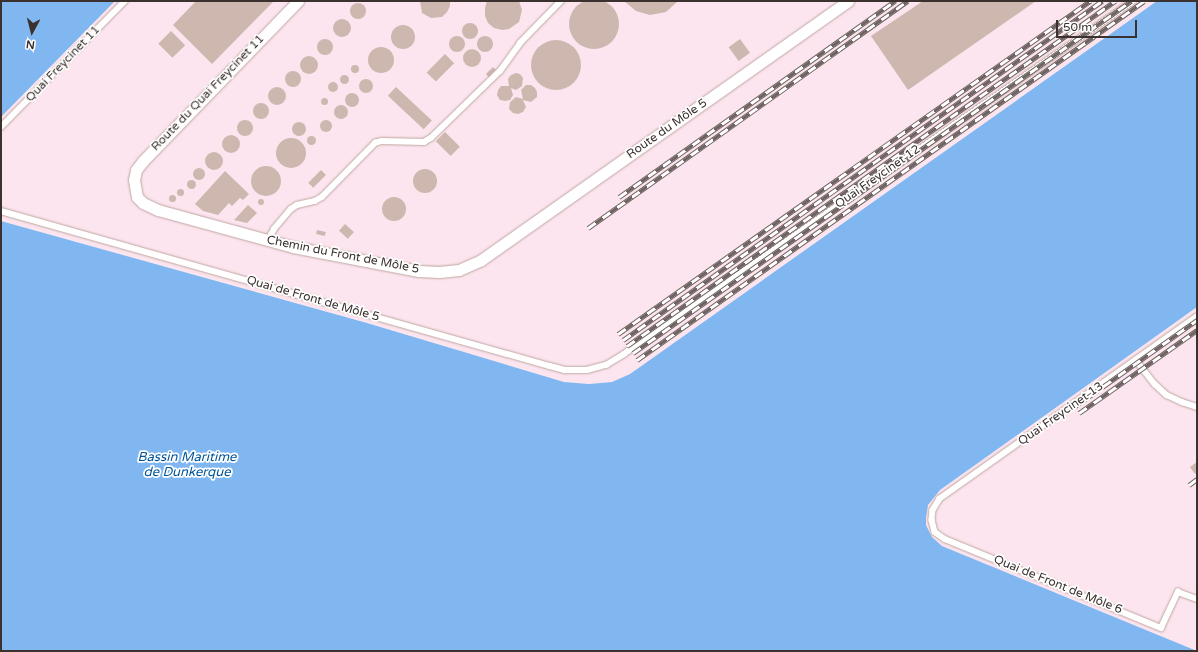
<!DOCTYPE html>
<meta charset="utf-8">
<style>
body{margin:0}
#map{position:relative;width:1198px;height:652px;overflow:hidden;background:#fef4f0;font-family:"Varela Round",sans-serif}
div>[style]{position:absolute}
.industrial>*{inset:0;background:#fde5f0}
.water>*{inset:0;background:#81b7f1}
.building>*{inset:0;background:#ceb7ae;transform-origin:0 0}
.round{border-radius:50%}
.roads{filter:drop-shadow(0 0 1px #bfa79f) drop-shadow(0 0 1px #bfa79f)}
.service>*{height:5.5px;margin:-2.75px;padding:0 2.75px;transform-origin:2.75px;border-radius:2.75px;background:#fff}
.minor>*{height:11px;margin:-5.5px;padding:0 5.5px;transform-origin:5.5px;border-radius:5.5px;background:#fff}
.rail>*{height:4.5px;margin-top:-2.25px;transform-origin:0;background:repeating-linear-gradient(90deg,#fff 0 9px,#6d6360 0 18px);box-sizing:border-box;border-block:1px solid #6d6360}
span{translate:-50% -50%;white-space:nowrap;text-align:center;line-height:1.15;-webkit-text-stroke:3.5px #fff;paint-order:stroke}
.street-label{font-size:12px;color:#3b312e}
.water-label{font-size:13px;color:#059;font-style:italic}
.frame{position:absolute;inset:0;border:2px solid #3b312e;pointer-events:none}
.north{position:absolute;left:12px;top:12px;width:40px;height:40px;-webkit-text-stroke:3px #fff;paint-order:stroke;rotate:187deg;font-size:11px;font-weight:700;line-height:16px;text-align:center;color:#3b312e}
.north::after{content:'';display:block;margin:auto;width:14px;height:18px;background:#3b312e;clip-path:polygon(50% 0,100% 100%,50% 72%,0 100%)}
.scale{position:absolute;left:1056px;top:20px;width:81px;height:18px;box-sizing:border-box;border:2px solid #3b312e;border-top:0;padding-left:5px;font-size:12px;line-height:14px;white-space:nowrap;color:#3b312e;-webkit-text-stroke:3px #fff;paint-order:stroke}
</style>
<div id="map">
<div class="industrial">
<i style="clip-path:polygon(115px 1px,1157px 1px,630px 374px,612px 382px,589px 384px,564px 382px,367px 323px,1px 221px,1px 117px)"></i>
<i style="clip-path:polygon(1197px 307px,1197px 651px,942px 546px,932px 537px,926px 524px,927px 511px,931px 500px,940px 490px)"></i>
</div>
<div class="water">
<i style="clip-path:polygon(1px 1px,115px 1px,1px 117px)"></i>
<i style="clip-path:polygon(1157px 1px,1197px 1px,1197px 307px,940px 490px,928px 505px,926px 518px,926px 525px,932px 537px,942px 546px,1197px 651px,1px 651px,1px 221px,367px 323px,564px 382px,589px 384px,612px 382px,630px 374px)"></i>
</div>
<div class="building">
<i class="round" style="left:569px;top:-1px;width:50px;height:50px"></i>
<i style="clip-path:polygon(196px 1px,274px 1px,212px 64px,173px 25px)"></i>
<i style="clip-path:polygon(420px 1px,450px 1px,450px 6px,447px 12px,442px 17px,431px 18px,422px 13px)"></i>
<i style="clip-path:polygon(487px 1px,519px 1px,522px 10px,519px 22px,509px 29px,502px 30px,494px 28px,488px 23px,485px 16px,485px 8px)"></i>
<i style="clip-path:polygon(624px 1px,678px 1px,666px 12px,650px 15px,636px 11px)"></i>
<i style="clip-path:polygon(923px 1px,1036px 1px,908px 90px,871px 36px)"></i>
<i class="round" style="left:350px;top:3px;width:16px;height:16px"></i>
<i class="round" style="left:333px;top:19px;width:18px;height:18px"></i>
<i class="round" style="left:462px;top:23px;width:16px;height:16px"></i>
<i class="round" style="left:391px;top:25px;width:24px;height:24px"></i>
<i style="left:171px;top:31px;width:20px;height:18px;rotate:45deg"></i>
<i class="round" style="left:449px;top:36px;width:16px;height:16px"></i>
<i class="round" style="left:477px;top:36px;width:16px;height:16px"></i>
<i class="round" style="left:317px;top:39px;width:16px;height:16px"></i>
<i style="left:740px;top:39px;width:17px;height:14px;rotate:54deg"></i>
<i class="round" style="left:531px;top:40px;width:50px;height:50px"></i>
<i class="round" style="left:368px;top:47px;width:26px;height:26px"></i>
<i class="round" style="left:463px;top:49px;width:18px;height:18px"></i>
<i style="left:445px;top:54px;width:13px;height:26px;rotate:45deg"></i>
<i class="round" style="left:300px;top:56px;width:18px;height:18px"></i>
<i class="round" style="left:351px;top:65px;width:8px;height:8px"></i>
<i style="left:493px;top:67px;width:4px;height:10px;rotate:45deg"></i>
<i class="round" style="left:285px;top:71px;width:16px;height:16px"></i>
<i style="clip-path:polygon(516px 73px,520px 74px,523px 78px,522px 86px,516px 90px,511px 88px,513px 95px,510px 100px,505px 101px,500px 100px,497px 95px,498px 90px,501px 86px,509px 86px,508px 79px,511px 75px)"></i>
<i class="round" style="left:339.5px;top:74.5px;width:9px;height:9px"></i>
<i class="round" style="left:359px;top:79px;width:14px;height:14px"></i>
<i class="round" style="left:328px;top:82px;width:10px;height:10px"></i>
<i style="clip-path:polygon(526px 85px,531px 85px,535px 88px,537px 92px,537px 97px,531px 102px,523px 100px,526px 107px,523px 112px,518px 114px,513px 113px,509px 109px,510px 102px,516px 97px,523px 99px,521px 90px)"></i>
<i style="left:396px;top:87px;width:49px;height:12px;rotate:43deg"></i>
<i class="round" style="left:268px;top:87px;width:18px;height:18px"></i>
<i class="round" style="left:345px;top:93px;width:14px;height:14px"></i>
<i class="round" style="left:320.5px;top:97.5px;width:7px;height:7px"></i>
<i class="round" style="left:253px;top:103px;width:16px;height:16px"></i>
<i class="round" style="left:334px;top:105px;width:14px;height:14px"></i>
<i class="round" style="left:320px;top:120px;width:12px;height:12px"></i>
<i class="round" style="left:237px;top:120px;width:16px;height:16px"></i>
<i class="round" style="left:292px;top:122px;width:14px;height:14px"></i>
<i style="left:445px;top:132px;width:21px;height:13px;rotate:45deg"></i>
<i class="round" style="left:306.5px;top:135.5px;width:9px;height:9px"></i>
<i class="round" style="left:222px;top:135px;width:18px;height:18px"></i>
<i class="round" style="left:276px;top:138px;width:30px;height:30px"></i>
<i class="round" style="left:205px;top:152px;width:18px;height:18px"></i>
<i class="round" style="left:251px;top:166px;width:30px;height:30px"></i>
<i class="round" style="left:193px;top:168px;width:12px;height:12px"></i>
<i class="round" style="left:413px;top:169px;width:24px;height:24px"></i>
<i style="left:321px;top:170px;width:7px;height:18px;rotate:45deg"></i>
<i style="clip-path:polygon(225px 171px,249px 194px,243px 200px,240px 198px,232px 206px,229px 203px,218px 215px,203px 211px,195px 204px)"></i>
<i class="round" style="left:186.5px;top:179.5px;width:9px;height:9px"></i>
<i class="round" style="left:176.5px;top:188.5px;width:7px;height:7px"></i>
<i class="round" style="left:168.5px;top:194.5px;width:7px;height:7px"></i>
<i class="round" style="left:382px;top:197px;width:24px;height:24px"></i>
<i class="round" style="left:258px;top:199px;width:6px;height:6px"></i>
<i style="clip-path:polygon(248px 205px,257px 213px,247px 223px,234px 220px)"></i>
<i style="left:345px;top:224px;width:12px;height:9px;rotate:42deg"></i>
<i style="left:317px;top:230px;width:9px;height:4px;rotate:13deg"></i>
<i style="clip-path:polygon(1197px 462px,1197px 472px,1195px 474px,1190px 467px)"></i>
</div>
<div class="roads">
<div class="service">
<i style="left:1px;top:127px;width:177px;rotate:-45.5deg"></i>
<i style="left:1px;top:211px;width:570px;rotate:15.77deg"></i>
<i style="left:550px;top:366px;width:16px;rotate:15deg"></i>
<i style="left:565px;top:370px;width:22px"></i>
<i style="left:587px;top:370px;width:20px;rotate:-15deg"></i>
<i style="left:606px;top:365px;width:21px;rotate:-31deg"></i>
<i style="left:624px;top:354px;width:619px;rotate:-34.74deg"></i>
<i style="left:268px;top:240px;width:13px;rotate:-61deg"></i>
<i style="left:274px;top:229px;width:26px;rotate:-50deg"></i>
<i style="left:291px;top:209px;width:7px;rotate:-34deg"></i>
<i style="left:297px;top:205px;width:18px;rotate:-13deg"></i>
<i style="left:315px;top:201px;width:8px;rotate:-30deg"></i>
<i style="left:322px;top:197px;width:76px;rotate:-45.5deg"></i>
<i style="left:375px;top:143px;width:7px;rotate:-16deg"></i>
<i style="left:382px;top:141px;width:42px;rotate:1.4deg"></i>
<i style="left:424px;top:142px;width:8px;rotate:-30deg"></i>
<i style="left:431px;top:138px;width:96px;rotate:-44.2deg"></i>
<i style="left:500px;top:71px;width:34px;rotate:-54deg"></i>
<i style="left:520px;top:43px;width:59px;rotate:-45.7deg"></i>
<i style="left:1197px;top:317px;width:315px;rotate:144.7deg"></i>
<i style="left:940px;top:499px;width:13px;rotate:122deg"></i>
<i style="left:933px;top:510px;width:10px;rotate:96deg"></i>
<i style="left:932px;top:520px;width:12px;rotate:76deg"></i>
<i style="left:935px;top:532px;width:12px;rotate:35deg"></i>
<i style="left:945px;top:539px;width:234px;rotate:22.4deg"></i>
<i style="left:1161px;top:628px;width:40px;rotate:-65deg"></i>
<i style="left:1178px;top:592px;width:20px;rotate:20deg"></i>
<i style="left:1136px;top:360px;width:31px;rotate:52deg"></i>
<i style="left:1155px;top:384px;width:16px;rotate:43deg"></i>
<i style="left:1167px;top:395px;width:17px;rotate:25deg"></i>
<i style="left:1182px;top:402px;width:16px;rotate:18deg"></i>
</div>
<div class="minor">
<i style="left:298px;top:1px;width:223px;rotate:134.1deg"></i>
<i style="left:143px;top:161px;width:11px;rotate:128deg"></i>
<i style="left:136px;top:170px;width:10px;rotate:101deg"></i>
<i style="left:134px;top:180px;width:17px;rotate:80deg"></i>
<i style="left:137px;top:197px;width:8px;rotate:45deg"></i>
<i style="left:143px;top:203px;width:17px;rotate:25deg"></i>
<i style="left:158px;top:210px;width:140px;rotate:15.3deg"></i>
<i style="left:293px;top:247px;width:128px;rotate:10.8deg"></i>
<i style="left:419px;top:271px;width:20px;rotate:3deg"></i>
<i style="left:439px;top:272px;width:20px;rotate:-6deg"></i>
<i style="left:459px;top:270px;width:24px;rotate:-24deg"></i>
<i style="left:481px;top:260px;width:449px;rotate:-35.2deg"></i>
</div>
</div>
<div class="rail">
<i style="left:619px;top:197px;width:339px;rotate:-35.4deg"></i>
<i style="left:588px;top:228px;width:392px;rotate:-35.4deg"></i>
<i style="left:618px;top:334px;width:578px;rotate:-35.2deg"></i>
<i style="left:623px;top:340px;width:587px;rotate:-35.29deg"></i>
<i style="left:627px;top:346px;width:598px;rotate:-35.26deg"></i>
<i style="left:633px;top:353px;width:610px;rotate:-35.25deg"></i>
<i style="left:637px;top:360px;width:621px;rotate:-35.3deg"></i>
<i style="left:1074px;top:407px;width:151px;rotate:-35.3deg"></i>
<i style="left:1079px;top:413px;width:144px;rotate:-35.1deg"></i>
<i style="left:1189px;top:485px;width:10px;rotate:-37deg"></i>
</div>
<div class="street-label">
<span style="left:63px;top:64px;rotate:-46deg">Quai Freycinet 11</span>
<span style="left:208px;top:93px;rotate:-46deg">Route du Quai Freycinet 11</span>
<span style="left:667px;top:129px;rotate:-35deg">Route du Môle 5</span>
<span style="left:878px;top:177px;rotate:-35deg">Quai Freycinet 12</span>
<span style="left:343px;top:255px;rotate:11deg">Chemin du Front de Môle 5</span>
<span style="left:313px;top:299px;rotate:16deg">Quai de Front de Môle 5</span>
<span style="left:1061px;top:414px;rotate:-35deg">Quai Freycinet 13</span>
<span style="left:1058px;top:585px;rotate:22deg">Quai de Front de Môle 6</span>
</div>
<div class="water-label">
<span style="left:187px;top:465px">Bassin Maritime<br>de Dunkerque</span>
</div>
<div class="frame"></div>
<div class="north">N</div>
<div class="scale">50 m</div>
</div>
